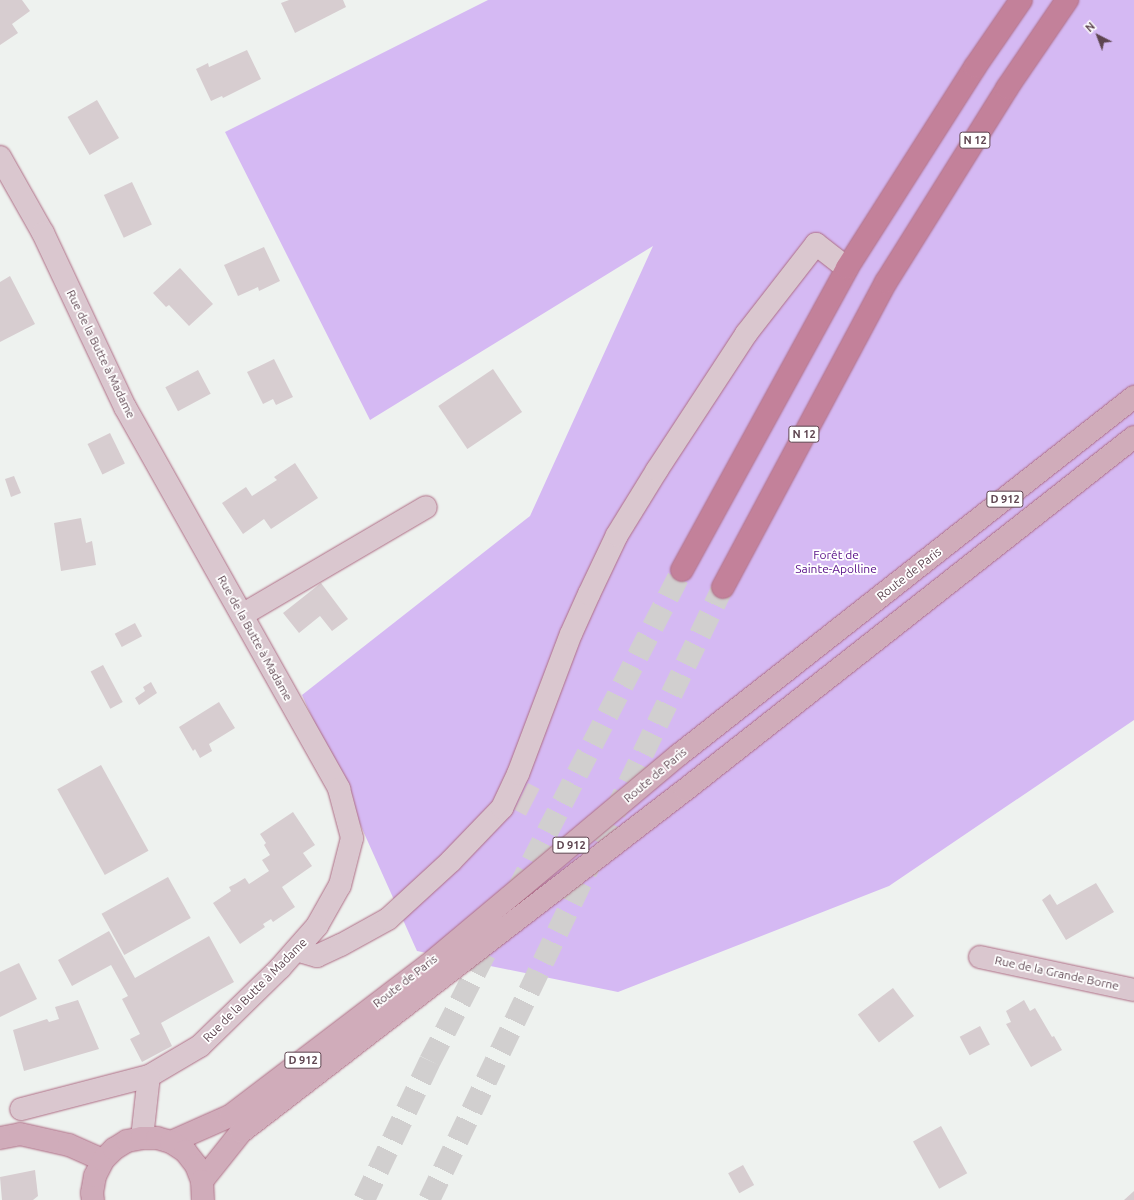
<!DOCTYPE html>
<meta charset="utf-8">
<style>
body{margin:0}
#map{position:relative;width:1134px;height:1200px;overflow:hidden;background:#eef2ef;font-family:Ubuntu,sans-serif}
div>[style]{position:absolute}
.green>*{inset:0;background:#d5b9f3}
.building>*{inset:0;background:#d7cdd0;transform-origin:0 0}
.highway-tunnel>*{height:22px;margin-top:-11px;transform-origin:0;background:repeating-linear-gradient(90deg,#d1cfcf 0 22px,transparent 0 33px)}
.roads{filter:drop-shadow(0 0 1px #ae6d85) drop-shadow(0 0 1px #ae6d85)}
.minor>*{height:22px;margin:-11px;padding:0 11px;transform-origin:11px;border-radius:11px;background:#dac7cf}
.major>*{height:22px;margin:-11px;padding:0 11px;transform-origin:11px;border-radius:11px;background:#d0acba}
.highway>*{height:22px;margin:-11px;padding:0 11px;transform-origin:11px;border-radius:11px;background:#c3819a}
span{translate:-50% -50%;white-space:nowrap;text-align:center;line-height:1.15;-webkit-text-stroke:3.5px #fff;paint-order:stroke}
.shield-label span{padding:1px 3px;background:#fff;border:1px solid;border-radius:3px;-webkit-text-stroke-width:0}
.shield-label{font-size:11px;color:#5e4550;font-weight:700}
.street-label{font-size:12px;color:#5e4550}
.park-label{font-size:12px;color:#570e87}
.north{position:absolute;left:1078px;top:16px;width:40px;height:40px;-webkit-text-stroke:3px #fff;paint-order:stroke;rotate:318deg;font-size:11px;font-weight:700;line-height:16px;text-align:center;color:#5e4550}
.north::after{content:'';display:block;margin:auto;width:14px;height:18px;background:#5e4550;clip-path:polygon(50% 0,100% 100%,50% 72%,0 100%)}
</style>
<div id="map">
<div class="green">
<i style="clip-path:polygon(488px 0,1134px 0,1134px 720px,889px 886px,618px 992px,417px 951px,302px 695px,530px 516px,653px 246px,370px 420px,225px 132px)"></i>
</div>
<div class="building">
<i style="clip-path:polygon(0 0,22px 0,30px 11px,12px 24px,18px 33px,0 45px)"></i>
<i style="clip-path:polygon(289px 0,343px 0,346px 7px,295px 33px,281px 3px)"></i>
<i style="clip-path:polygon(247px 50px,261px 79px,223px 98px,222px 96px,211px 101px,196px 69px,208px 63px,209px 67px)"></i>
<i style="left:97px;top:100px;width:44px;height:34px;rotate:60deg"></i>
<i style="left:132px;top:182px;width:47px;height:31px;rotate:65deg"></i>
<i style="clip-path:polygon(264px 247px,280px 281px,259px 291px,258px 287px,238px 296px,224px 265px)"></i>
<i style="clip-path:polygon(180px 268px,213px 304px,189px 326px,169px 305px,166px 307px,153px 293px)"></i>
<i style="clip-path:polygon(10px 276px,35px 324px,0 342px,0 282px)"></i>
<i style="clip-path:polygon(274px 359px,293px 397px,276px 405px,273px 399px,263px 404px,247px 372px)"></i>
<i style="left:493px;top:369px;width:52px;height:66px;rotate:56deg"></i>
<i style="left:198px;top:370px;width:27px;height:37px;rotate:62deg"></i>
<i style="left:110px;top:433px;width:34px;height:25px;rotate:64deg"></i>
<i style="clip-path:polygon(295px 463px,318px 498px,271px 529px,264px 519px,243px 534px,222px 503px,246px 487px,252px 496px,277px 480px,274px 477px)"></i>
<i style="clip-path:polygon(14px 476px,21px 493px,11px 497px,5px 479px)"></i>
<i style="clip-path:polygon(81px 518px,86px 543px,92px 541px,96px 565px,61px 571px,54px 523px)"></i>
<i style="clip-path:polygon(321px 583px,348px 619px,332px 631px,320px 616px,299px 633px,283px 613px)"></i>
<i style="left:135px;top:623px;width:15px;height:23px;rotate:62deg"></i>
<i style="left:103px;top:665px;width:42px;height:14px;rotate:62deg"></i>
<i style="clip-path:polygon(151px 682px,157px 693px,139px 705px,135px 698px,145px 691px,143px 687px)"></i>
<i style="clip-path:polygon(219px 702px,235px 728px,209px 744px,212px 751px,200px 758px,195px 749px,193px 751px,179px 727px)"></i>
<i style="left:101px;top:765px;width:98px;height:50px;rotate:61deg"></i>
<i style="left:528px;top:783px;width:13px;height:30px;rotate:27deg"></i>
<i style="clip-path:polygon(293px 812px,315px 845px,303px 853px,312px 866px,282px 887px,295px 907px,273px 922px,271px 919px,263px 924px,265px 927px,240px 944px,213px 903px,231px 891px,229px 887px,235px 884px,245px 878px,249px 884px,269px 871px,262px 860px,270px 855px,264px 845px,266px 843px,260px 834px)"></i>
<i style="left:168px;top:877px;width:47px;height:76px;rotate:61deg"></i>
<i style="clip-path:polygon(1096px 883px,1114px 912px,1066px 940px,1042px 900px,1050px 894px,1057px 905px)"></i>
<i style="clip-path:polygon(109px 931px,135px 978px,209px 936px,234px 982px,161px 1023px,172px 1046px,142px 1062px,130px 1039px,140px 1034px,122px 999px,128px 996px,111px 965px,72px 986px,58px 960px)"></i>
<i style="clip-path:polygon(19px 963px,37px 999px,0 1017px,0 972px)"></i>
<i style="left:893px;top:988px;width:35px;height:44px;rotate:53deg"></i>
<i style="clip-path:polygon(78px 1000px,99px 1049px,24px 1071px,13px 1030px,47px 1019px,49px 1022px,59px 1019px,55px 1007px)"></i>
<i style="clip-path:polygon(1024px 1000px,1030px 1011px,1035px 1008px,1052px 1037px,1054px 1036px,1062px 1050px,1031px 1067px,1006px 1024px,1011px 1022px,1006px 1011px)"></i>
<i style="left:980px;top:1026px;width:21px;height:23px;rotate:62deg"></i>
<i style="left:941px;top:1126px;width:54px;height:32px;rotate:61deg"></i>
<i style="left:743px;top:1165px;width:23px;height:17px;rotate:61deg"></i>
<i style="clip-path:polygon(35px 1170px,38px 1196px,33px 1200px,2px 1200px,0 1177px)"></i>
<i style="clip-path:polygon(1134px 1191px,1134px 1200px,1124px 1200px)"></i>
</div>
<div class="highway-tunnel">
<i style="left:517px;top:891px;width:361px;rotate:-62.8deg"></i>
<i style="left:364px;top:1200px;width:154px;rotate:-64.6deg"></i>
<i style="left:430px;top:1061px;width:143px;rotate:-62.9deg"></i>
<i style="left:429px;top:1200px;width:680px;rotate:-64.38deg"></i>
</div>
<div class="roads">
<div class="minor">
<i style="left:0;top:157px;width:87px;rotate:60.5deg"></i>
<i style="left:43px;top:233px;width:192px;rotate:64.8deg"></i>
<i style="left:125px;top:407px;width:438px;rotate:60.7deg"></i>
<i style="left:339px;top:789px;width:51px;rotate:75.1deg"></i>
<i style="left:352px;top:838px;width:49px;rotate:104.3deg"></i>
<i style="left:340px;top:885px;width:47px;rotate:119.3deg"></i>
<i style="left:317px;top:926px;width:56px;rotate:131.4deg"></i>
<i style="left:280px;top:968px;width:112px;rotate:135.7deg"></i>
<i style="left:200px;top:1046px;width:59px;rotate:149.5deg"></i>
<i style="left:149px;top:1076px;width:132px;rotate:165.5deg"></i>
<i style="left:242px;top:615px;width:213px;rotate:-30.4deg"></i>
<i style="left:296px;top:950px;width:22px;rotate:16deg"></i>
<i style="left:317px;top:956px;width:26px;rotate:-25deg"></i>
<i style="left:341px;top:945px;width:54px;rotate:-29deg"></i>
<i style="left:388px;top:919px;width:86px;rotate:-42.6deg"></i>
<i style="left:451px;top:861px;width:74px;rotate:-46.1deg"></i>
<i style="left:502px;top:808px;width:38px;rotate:-65deg"></i>
<i style="left:518px;top:774px;width:150px;rotate:-69.3deg"></i>
<i style="left:571px;top:634px;width:44px;rotate:-65.8deg"></i>
<i style="left:589px;top:594px;width:65px;rotate:-64.6deg"></i>
<i style="left:617px;top:535px;width:76px;rotate:-58.4deg"></i>
<i style="left:657px;top:470px;width:163px;rotate:-56.8deg"></i>
<i style="left:746px;top:334px;width:114px;rotate:-52.1deg"></i>
<i style="left:816px;top:244px;width:39px;rotate:38deg"></i>
<i style="left:980px;top:957px;width:157px;rotate:12.1deg"></i>
<i style="left:142px;top:1138px;width:62px;rotate:-83.6deg"></i>
</div>
<div class="major">
<i style="left:0;top:1138px;width:20px;rotate:-11deg"></i>
<i style="left:20px;top:1134px;width:50px;rotate:12.7deg"></i>
<i style="left:69px;top:1145px;width:37px;rotate:24deg"></i>
<i style="left:171px;top:1142px;width:64px;rotate:-23.8deg"></i>
<i style="left:230px;top:1116px;width:248px;rotate:-37.3deg"></i>
<i style="left:427px;top:966px;width:330px;rotate:-40deg"></i>
<i style="left:680px;top:754px;width:578px;rotate:-38.18deg"></i>
<i style="left:202px;top:1181px;width:63px;rotate:-51.5deg"></i>
<i style="left:241px;top:1132px;width:560px;rotate:-37.61deg"></i>
<i style="left:685px;top:790px;width:571px;rotate:-38.17deg"></i>
<i style="left:93px;top:1200px;width:7px;rotate:-98deg"></i>
<i style="left:92px;top:1193px;width:17px;rotate:-80deg"></i>
<i style="left:95px;top:1176px;width:18px;rotate:-63deg"></i>
<i style="left:103px;top:1160px;width:16px;rotate:-45deg"></i>
<i style="left:114px;top:1149px;width:15px;rotate:-32deg"></i>
<i style="left:127px;top:1141px;width:15px;rotate:-11deg"></i>
<i style="left:142px;top:1138px;width:15px"></i>
<i style="left:157px;top:1138px;width:15px;rotate:16deg"></i>
<i style="left:171px;top:1142px;width:17px;rotate:33deg"></i>
<i style="left:185px;top:1151px;width:18px;rotate:52deg"></i>
<i style="left:196px;top:1165px;width:17px;rotate:69deg"></i>
<i style="left:202px;top:1181px;width:19px;rotate:87deg"></i>
</div>
<div class="highway">
<i style="left:682px;top:570px;width:344px;rotate:-61.3deg"></i>
<i style="left:847px;top:268px;width:238px;rotate:-57.5deg"></i>
<i style="left:975px;top:67px;width:81px;rotate:-55.5deg"></i>
<i style="left:723px;top:587px;width:346px;rotate:-61.9deg"></i>
<i style="left:886px;top:282px;width:229px;rotate:-58deg"></i>
<i style="left:1007px;top:88px;width:107px;rotate:-55.7deg"></i>
</div>
</div>
<div class="shield-label">
<span style="left:975px;top:140px">N 12</span>
<span style="left:804px;top:434px">N 12</span>
<span style="left:1005px;top:499px">D 912</span>
<span style="left:571px;top:845px">D 912</span>
<span style="left:303px;top:1060px">D 912</span>
</div>
<div class="street-label">
<span style="left:101px;top:354px;rotate:64deg">Rue de la Butte à Madame</span>
<span style="left:909px;top:574px;rotate:-38deg">Route de Paris</span>
<span style="left:255px;top:638px;rotate:61deg">Rue de la Butte à Madame</span>
<span style="left:655px;top:775px;rotate:-40deg">Route de Paris</span>
<span style="left:1057px;top:973px;rotate:12deg">Rue de la Grande Borne</span>
<span style="left:405px;top:981px;rotate:-38deg">Route de Paris</span>
<span style="left:255px;top:990px;rotate:-45deg">Rue de la Butte à Madame</span>
</div>
<div class="park-label">
<span style="left:836px;top:562px">Forêt de<br>Sainte-Apolline</span>
</div>
<div class="north">N</div>
</div>
